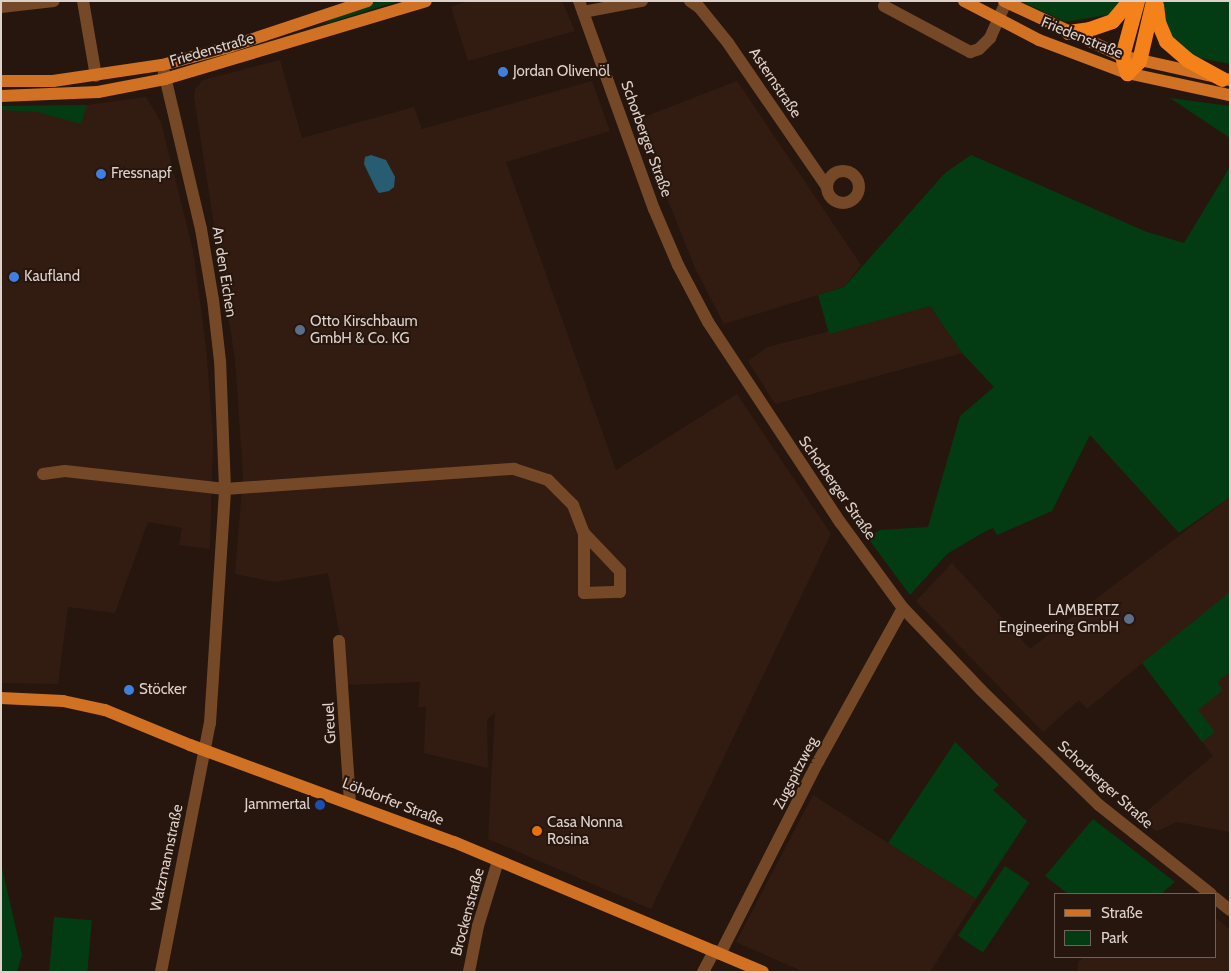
<!DOCTYPE html>
<meta charset="utf-8">
<style>
body{margin:0}
#map{position:relative;width:1231px;height:973px;overflow:hidden;background:#27160e;font-family:Cabin,sans-serif}
div>[style]{position:absolute}
.built>*{inset:0;background:#321c11}
.green>*{inset:0;background:#033c12;transform-origin:0 0}
.water>*{inset:0;background:#265d73}
.minor>*{height:12px;margin:-6px;padding:0 6px;transform-origin:6px;border-radius:6px;background:#754827}
.minor>.ring{margin:-6px;padding:0;box-sizing:content-box;background:none;border:12px solid #754827;border-radius:50%}
.major>*{height:12px;margin:-6px;padding:0 6px;transform-origin:6px;border-radius:6px;background:#d07123}
.highway>*{height:15px;margin:-7.5px;padding:0 7.5px;transform-origin:7.5px;border-radius:7.5px;background:#f4811a}
.dots>*{width:14px;height:14px;translate:-50% -50%;box-sizing:border-box;border:2px solid #27160e;border-radius:50%}
span{translate:-50% -50%;white-space:nowrap;text-align:center;line-height:1.15;-webkit-text-stroke:4px #27160e;paint-order:stroke}
.street-label{font-size:15px;color:#ddd1cb}
.poi-label{font-size:15px;color:#ddd1cb}
.left{translate:0 -50%;text-align:left}
.right{translate:-100% -50%;text-align:right}
.frame{position:absolute;inset:0;border:2px solid #ddd1cb;pointer-events:none}
.legend{position:absolute;left:1054px;top:893px;width:162px;height:65px;box-sizing:border-box;background:#27160e;border:1px solid #70615a;margin:0;padding:6px 9px;list-style:none;font-size:15px;color:#ddd1cb}
.legend li{display:flex;align-items:center;gap:10px;height:25px}
.legend b{width:25px;border:1px solid #70615a}
</style>
<div id="map">
<div class="built">
<i style="clip-path:polygon(469px 1px,562px 1px,575px 31px,468px 61px,451px 7px)"></i>
<i style="clip-path:polygon(280px 60px,302px 138px,414px 107px,422px 129px,592px 81px,610px 131px,506px 162px,616px 470px,737px 394px,831px 534px,651px 909px,488px 839px,495px 712px,487px 720px,488px 768px,424px 753px,426px 707px,418px 707px,420px 682px,345px 685px,341px 641px,328px 573px,275px 582px,235px 574px,243px 476px,235px 359px,194px 97px,195px 89px,203px 80px)"></i>
<i style="clip-path:polygon(737px 81px,861px 265px,844px 287px,724px 324px,695px 268px,636px 120px)"></i>
<i style="clip-path:polygon(146px 97px,161px 122px,193px 250px,206px 347px,213px 437px,210px 549px,179px 545px,182px 528px,148px 522px,115px 613px,68px 607px,58px 684px,1px 683px,1px 106px,87px 105px)"></i>
<i style="clip-path:polygon(930px 306px,962px 353px,775px 404px,748px 361px,767px 347px)"></i>
<i style="clip-path:polygon(1230px 497px,1230px 832px,1177px 822px,1157px 831px,1136px 820px,1213px 756px,1142px 663px,1087px 709px,1079px 700px,1043px 732px,916px 601px,952px 563px,1030px 649px)"></i>
<i style="clip-path:polygon(813px 795px,976px 899px,930px 972px,804px 972px,736px 942px)"></i>
<i style="clip-path:polygon(1215px 917px,1230px 930px,1230px 972px,1077px 972px,1078px 962px,1084px 957px,1215px 957px)"></i>
</div>
<div class="green">
<i style="clip-path:polygon(379px 1px,399px 1px,274px 40px,324px 24px,340px 14px)"></i>
<i style="clip-path:polygon(1020px 1px,1123px 1px,1112px 14px,1066px 22px)"></i>
<i style="clip-path:polygon(1161px 1px,1230px 1px,1230px 64px,1194px 57px,1183px 51px,1164px 26px)"></i>
<i style="clip-path:polygon(1170px 98px,1230px 106px,1230px 138px)"></i>
<i style="clip-path:polygon(87px 105px,81px 124px,38px 112px,1px 110px,1px 106px)"></i>
<i style="clip-path:polygon(971px 155px,1147px 232px,1184px 243px,1230px 167px,1230px 497px,1179px 533px,1090px 435px,1052px 511px,997px 535px,993px 528px,984px 532px,947px 554px,910px 595px,867px 537px,880px 530px,928px 527px,960px 416px,994px 387px,962px 353px,930px 306px,829px 334px,818px 295px,844px 287px,945px 173px)"></i>
<i style="clip-path:polygon(1230px 592px,1230px 672px,1217px 682px,1223px 690px,1198px 710px,1215px 732px,1202px 742px,1142px 663px)"></i>
<i style="clip-path:polygon(955px 742px,999px 785px,993px 790px,1027px 821px,976px 899px,888px 843px)"></i>
<i style="clip-path:polygon(1093px 819px,1175px 882px,1161px 894px,1068px 894px,1045px 876px)"></i>
<i style="clip-path:polygon(1px 864px,22px 955px,17px 972px,1px 972px)"></i>
<i style="left:1005px;top:866px;width:30px;height:84px;rotate:34deg"></i>
<i style="left:54px;top:917px;width:38px;height:55px;rotate:5deg"></i>
</div>
<div class="water">
<i style="clip-path:polygon(371px 155px,386px 160px,395px 177px,394px 187px,389px 191px,379px 193px,376px 189px,364px 164px,365px 157px)"></i>
</div>
<div class="minor">
<i style="left:83px;top:1px;width:76px;rotate:80.2deg"></i>
<i style="left:579px;top:1px;width:221px;rotate:70.2deg"></i>
<i style="left:654px;top:209px;width:61px;rotate:66.8deg"></i>
<i style="left:678px;top:265px;width:64px;rotate:62.2deg"></i>
<i style="left:708px;top:322px;width:240px;rotate:56.6deg"></i>
<i style="left:840px;top:522px;width:107px;rotate:53.8deg"></i>
<i style="left:903px;top:608px;width:113px;rotate:46.4deg"></i>
<i style="left:981px;top:690px;width:165px;rotate:44.3deg"></i>
<i style="left:1099px;top:805px;width:143px;rotate:38.5deg"></i>
<i style="left:690px;top:1px;width:11px;rotate:34deg"></i>
<i style="left:699px;top:7px;width:46px;rotate:51.1deg"></i>
<i style="left:728px;top:43px;width:175px;rotate:55.5deg"></i>
<i style="left:884px;top:6px;width:98px;rotate:28.1deg"></i>
<i style="left:970px;top:52px;width:9px;rotate:-18deg"></i>
<i style="left:979px;top:49px;width:16px;rotate:-45deg"></i>
<i style="left:990px;top:38px;width:39px;rotate:-66deg"></i>
<i style="left:1px;top:7px;width:53px;rotate:-6.5deg"></i>
<i style="left:583px;top:12px;width:60px;rotate:-10.6deg"></i>
<i class="ring" style="left:827px;top:171px;width:20px;height:20px"></i>
<i style="left:43px;top:474px;width:22px;rotate:-8deg"></i>
<i style="left:65px;top:471px;width:161px;rotate:6.4deg"></i>
<i style="left:225px;top:489px;width:290px;rotate:-4deg"></i>
<i style="left:514px;top:469px;width:36px;rotate:18deg"></i>
<i style="left:548px;top:480px;width:35px;rotate:45deg"></i>
<i style="left:573px;top:505px;width:30px;rotate:69deg"></i>
<i style="left:584px;top:533px;width:60px;rotate:90deg"></i>
<i style="left:584px;top:593px;width:36px;rotate:-2deg"></i>
<i style="left:620px;top:592px;width:21px;rotate:-90deg"></i>
<i style="left:620px;top:571px;width:52px;rotate:-133.5deg"></i>
<i style="left:339px;top:641px;width:162px;rotate:86.1deg"></i>
<i style="left:1215px;top:898px;width:19px;rotate:39deg"></i>
<i style="left:720px;top:954px;width:216px;rotate:-63deg"></i>
<i style="left:818px;top:762px;width:176px;rotate:-61.1deg"></i>
<i style="left:161px;top:972px;width:254px;rotate:-78.9deg"></i>
<i style="left:210px;top:723px;width:234px;rotate:-86.3deg"></i>
<i style="left:225px;top:489px;width:128px;rotate:-92.2deg"></i>
<i style="left:220px;top:361px;width:61px;rotate:-96.5deg"></i>
<i style="left:213px;top:300px;width:72px;rotate:-99.6deg"></i>
<i style="left:201px;top:229px;width:165px;rotate:-103.3deg"></i>
<i style="left:469px;top:972px;width:47px;rotate:-78.9deg"></i>
<i style="left:478px;top:926px;width:68px;rotate:-72.9deg"></i>
<i style="left:703px;top:972px;width:24px;rotate:-62deg"></i>
</div>
<div class="major">
<i style="left:964px;top:1px;width:85px;rotate:27.5deg"></i>
<i style="left:1039px;top:40px;width:94px;rotate:20.6deg"></i>
<i style="left:1127px;top:73px;width:105px;rotate:12.1deg"></i>
<i style="left:1004px;top:1px;width:130px;rotate:25deg"></i>
<i style="left:1122px;top:56px;width:111px;rotate:12.5deg"></i>
<i style="left:1px;top:81px;width:52px"></i>
<i style="left:53px;top:81px;width:110px;rotate:-8.4deg"></i>
<i style="left:162px;top:65px;width:66px;rotate:-14.9deg"></i>
<i style="left:226px;top:48px;width:149px;rotate:-18.4deg"></i>
<i style="left:1px;top:96px;width:97px;rotate:-2.4deg"></i>
<i style="left:98px;top:92px;width:68px;rotate:-11deg"></i>
<i style="left:165px;top:79px;width:272px;rotate:-16.6deg"></i>
<i style="left:1px;top:698px;width:62px;rotate:2.8deg"></i>
<i style="left:63px;top:701px;width:43px;rotate:12.1deg"></i>
<i style="left:105px;top:710px;width:92px;rotate:22.4deg"></i>
<i style="left:190px;top:745px;width:281px;rotate:20.2deg"></i>
<i style="left:454px;top:842px;width:335px;rotate:22.8deg"></i>
</div>
<div class="highway">
<i style="left:1137px;top:1px;width:57px;rotate:105.3deg"></i>
<i style="left:1122px;top:56px;width:18px;rotate:74deg"></i>
<i style="left:1127px;top:73px;width:17px;rotate:-45deg"></i>
<i style="left:1139px;top:61px;width:62px;rotate:-76.9deg"></i>
<i style="left:1156px;top:5px;width:17px;rotate:83deg"></i>
<i style="left:1158px;top:22px;width:21px;rotate:67deg"></i>
<i style="left:1166px;top:41px;width:29px;rotate:41deg"></i>
<i style="left:1188px;top:60px;width:39px;rotate:29deg"></i>
<i style="left:1068px;top:32px;width:21px;rotate:-8deg"></i>
<i style="left:1089px;top:29px;width:24px;rotate:-19deg"></i>
<i style="left:1112px;top:21px;width:26px;rotate:-50deg"></i>
</div>
<div class="dots">
<i style="left:503px;top:72px;background:#3f7fe0"></i>
<i style="left:101px;top:174px;background:#3f7fe0"></i>
<i style="left:14px;top:277px;background:#3f7fe0"></i>
<i style="left:300px;top:330px;background:#5c6f8a"></i>
<i style="left:1129px;top:619px;background:#5c6f8a"></i>
<i style="left:129px;top:690px;background:#3f7fe0"></i>
<i style="left:320px;top:805px;background:#1a4fb4"></i>
<i style="left:537px;top:831px;background:#e8710a"></i>
</div>
<div class="street-label">
<span style="left:1082px;top:38px;rotate:22deg">Friedenstraße</span>
<span style="left:212px;top:50px;rotate:-16deg">Friedenstraße</span>
<span style="left:775px;top:83px;rotate:56deg">Asternstraße</span>
<span style="left:646px;top:139px;rotate:70deg">Schorberger Straße</span>
<span style="left:224px;top:272px;rotate:81deg">An den Eichen</span>
<span style="left:837px;top:488px;rotate:55deg">Schorberger Straße</span>
<span style="left:330px;top:723px;rotate:-93deg">Greuel</span>
<span style="left:796px;top:773px;rotate:-63deg">Zugspitzweg</span>
<span style="left:1105px;top:785px;rotate:42deg">Schorberger Straße</span>
<span style="left:393px;top:802px;rotate:21deg">Löhdorfer Straße</span>
<span style="left:167px;top:858px;rotate:-78deg">Watzmannstraße</span>
<span style="left:468px;top:912px;rotate:-75deg">Brockenstraße</span>
</div>
<div class="poi-label">
<span class="left" style="left:513px;top:72px">Jordan Olivenöl</span>
<span class="left" style="left:111px;top:174px">Fressnapf</span>
<span class="left" style="left:24px;top:277px">Kaufland</span>
<span class="left" style="left:310px;top:330px">Otto Kirschbaum<br>GmbH &amp; Co. KG</span>
<span class="right" style="left:1119px;top:619px">LAMBERTZ<br>Engineering GmbH</span>
<span class="left" style="left:139px;top:690px">Stöcker</span>
<span class="right" style="left:310px;top:805px">Jammertal</span>
<span class="left" style="left:547px;top:831px">Casa Nonna<br>Rosina</span>
</div>
<div class="frame"></div>
<ul class="legend">
<li><b style="height:6px;background:#d07123"></b>Straße</li>
<li><b style="height:14px;background:#033c12"></b>Park</li>
</ul>
</div>
